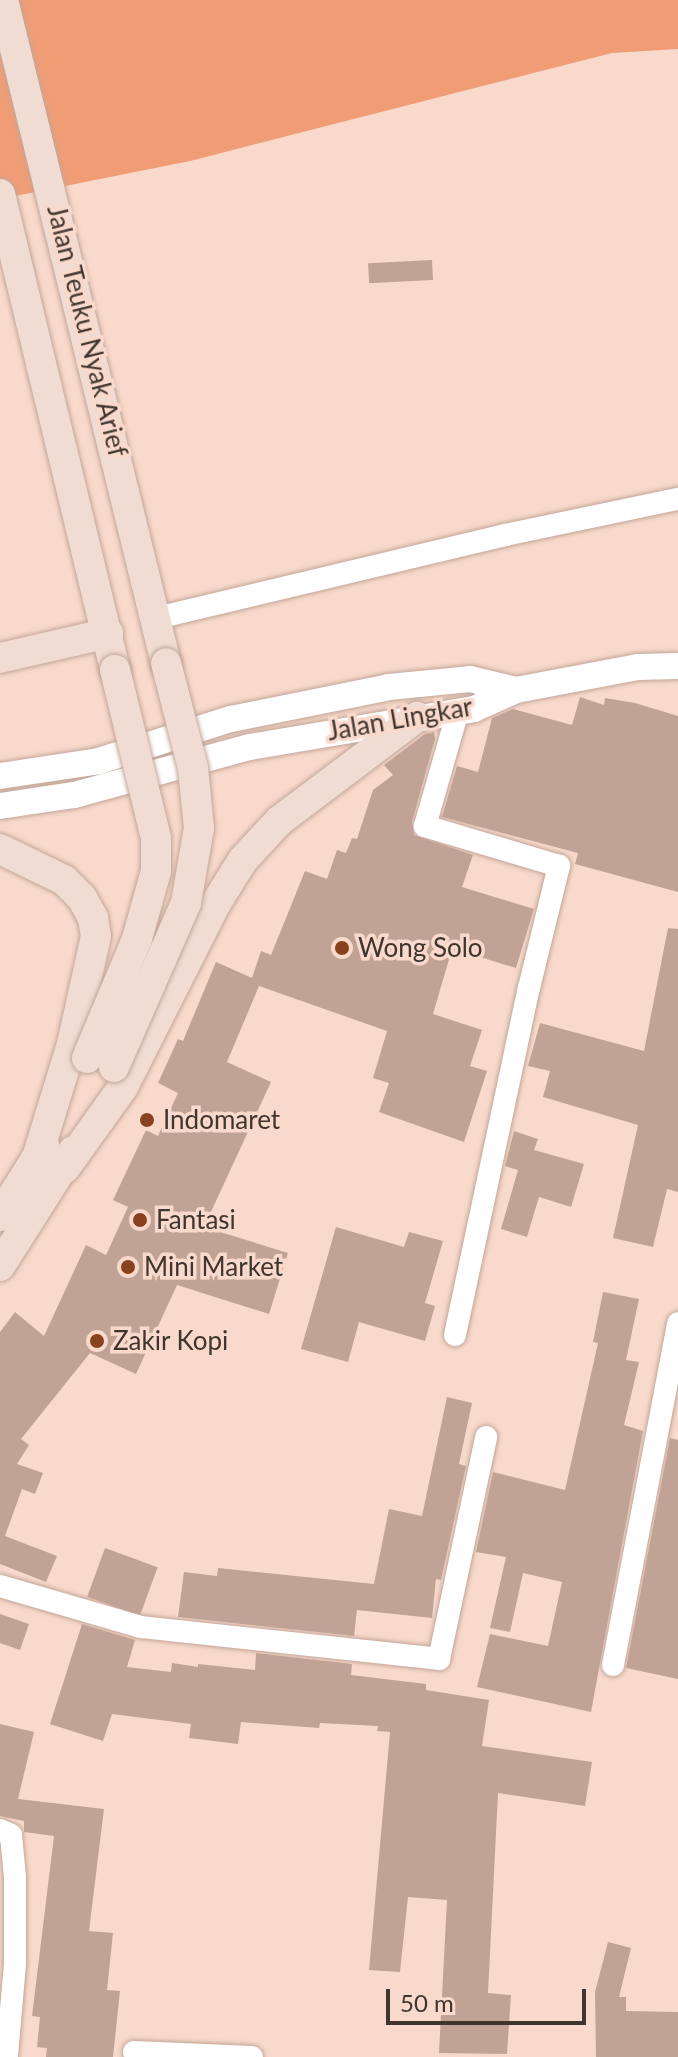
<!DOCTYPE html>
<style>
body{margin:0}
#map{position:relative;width:678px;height:2057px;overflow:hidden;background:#f8d9cb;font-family:Lato,sans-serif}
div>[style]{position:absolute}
.water>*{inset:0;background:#f09d76}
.building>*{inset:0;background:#c1a396;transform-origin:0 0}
.roads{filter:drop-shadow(0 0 2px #c3a699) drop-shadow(0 0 2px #c3a699)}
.minor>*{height:22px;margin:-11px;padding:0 11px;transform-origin:11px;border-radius:11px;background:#fff}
.tertiary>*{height:26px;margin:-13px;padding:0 13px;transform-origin:13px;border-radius:13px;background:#fff}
.secondary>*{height:30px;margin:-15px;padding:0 15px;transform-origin:15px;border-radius:15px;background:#f0dcd3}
.bridges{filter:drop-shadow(0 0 2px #c3a699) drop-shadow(0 0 2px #c3a699)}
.secondary-bridge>*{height:30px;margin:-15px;padding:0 15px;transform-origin:15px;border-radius:15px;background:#f0dcd3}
.dots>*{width:22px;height:22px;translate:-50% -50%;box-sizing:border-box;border:4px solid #f8d9cb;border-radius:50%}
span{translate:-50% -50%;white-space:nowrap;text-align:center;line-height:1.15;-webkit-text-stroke:7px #f8d9cb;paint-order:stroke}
.street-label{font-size:26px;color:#413530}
.poi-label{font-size:26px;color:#413530}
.left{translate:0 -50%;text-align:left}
.scale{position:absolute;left:386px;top:1989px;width:200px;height:36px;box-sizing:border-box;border:4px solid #413530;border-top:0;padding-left:10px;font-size:24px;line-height:28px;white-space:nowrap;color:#413530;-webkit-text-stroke:6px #f8d9cb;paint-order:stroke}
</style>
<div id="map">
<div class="water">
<i style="clip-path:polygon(0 0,678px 0,678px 49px,612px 53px,190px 161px,0 199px)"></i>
</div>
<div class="building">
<i style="left:432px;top:260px;width:20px;height:64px;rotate:87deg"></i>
<i style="clip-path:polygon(580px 697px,604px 705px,605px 698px,635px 703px,678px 716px,678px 892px,575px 864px,578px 853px,442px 817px,457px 766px,478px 772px,492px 718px,513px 709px,572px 725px)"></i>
<i style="clip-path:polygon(434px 732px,435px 739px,412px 822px,414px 835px,473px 855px,462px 887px,534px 909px,516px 968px,464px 952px,462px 960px,450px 956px,433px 1014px,482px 1030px,470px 1066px,487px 1071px,464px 1142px,379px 1112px,389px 1083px,373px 1078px,387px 1031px,259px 986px,227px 1062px,271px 1082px,204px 1227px,288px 1253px,269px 1314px,177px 1285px,136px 1374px,90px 1353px,21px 1439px,29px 1445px,17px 1464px,43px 1473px,35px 1494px,22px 1489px,5px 1536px,57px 1556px,46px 1582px,0 1564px,0 1332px,15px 1312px,44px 1336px,86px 1245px,106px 1255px,128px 1207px,113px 1200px,146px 1130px,158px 1136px,178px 1093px,158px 1083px,178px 1039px,183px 1041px,216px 962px,252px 978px,261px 951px,271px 955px,305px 871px,327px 879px,337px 850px,346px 853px,352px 838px,357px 839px,373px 790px,393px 775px,384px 765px,425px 734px)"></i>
<i style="clip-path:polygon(668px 928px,678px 929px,678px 1192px,667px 1189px,653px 1247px,613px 1238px,638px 1125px,543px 1097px,550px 1071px,528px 1066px,540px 1023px,644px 1051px)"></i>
<i style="clip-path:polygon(514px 1131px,538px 1139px,534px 1150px,584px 1164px,571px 1207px,539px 1197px,527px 1237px,501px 1229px,518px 1170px,505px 1166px)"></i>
<i style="clip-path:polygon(336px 1227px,404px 1247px,409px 1232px,443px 1241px,425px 1303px,435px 1306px,425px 1341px,359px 1322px,348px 1362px,301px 1349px)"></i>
<i style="clip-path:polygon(603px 1292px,639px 1299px,626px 1360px,639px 1362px,624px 1425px,643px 1431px,591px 1712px,477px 1687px,490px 1634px,548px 1646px,562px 1582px,523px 1573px,510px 1632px,490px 1628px,506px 1557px,476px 1552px,493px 1472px,565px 1490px,598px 1343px,593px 1342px)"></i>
<i style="clip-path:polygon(447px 1397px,472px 1403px,459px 1464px,466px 1466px,441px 1580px,436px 1579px,432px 1618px,357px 1610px,354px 1636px,178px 1617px,184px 1572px,217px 1576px,218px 1568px,374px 1584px,389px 1509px,422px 1516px)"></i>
<i style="clip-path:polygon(670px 1438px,678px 1440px,678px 1679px,626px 1668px)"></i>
<i style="left:105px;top:1548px;width:56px;height:52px;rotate:20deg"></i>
<i style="clip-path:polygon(0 1614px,29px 1624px,20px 1650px,0 1643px)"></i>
<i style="clip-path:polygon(82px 1624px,135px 1640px,127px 1667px,171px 1672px,172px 1663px,198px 1667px,198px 1664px,255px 1670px,256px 1653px,352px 1664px,351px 1675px,426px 1684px,426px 1690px,489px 1700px,482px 1746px,592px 1762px,585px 1806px,498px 1793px,488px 1993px,511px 1995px,507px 2054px,439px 2053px,447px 1900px,408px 1897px,400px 1972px,369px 1970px,390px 1732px,377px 1731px,378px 1726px,320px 1723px,319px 1728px,241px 1722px,238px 1744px,189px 1738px,191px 1724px,112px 1714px,103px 1741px,50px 1724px)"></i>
<i style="clip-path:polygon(0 1724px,34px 1732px,18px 1799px,104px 1809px,89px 1931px,113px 1933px,107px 1990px,120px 1991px,113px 2057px,46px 2057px,47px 2048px,37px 2047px,40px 2017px,32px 2016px,54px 1836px,24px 1832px,24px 1821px,0 1816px)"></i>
<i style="clip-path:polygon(608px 1942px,631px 1948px,619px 1997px,626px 1997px,626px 2011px,678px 2012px,678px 2057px,596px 2057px,595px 1992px)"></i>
</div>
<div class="roads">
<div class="minor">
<i style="left:157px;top:618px;width:358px;rotate:-13.4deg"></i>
<i style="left:505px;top:535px;width:177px;rotate:-11.8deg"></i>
<i style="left:455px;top:1335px;width:355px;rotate:-78deg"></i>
<i style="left:529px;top:988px;width:126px;rotate:-76.2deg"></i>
<i style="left:559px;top:866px;width:140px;rotate:-163.4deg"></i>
<i style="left:425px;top:826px;width:120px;rotate:-74deg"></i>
<i style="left:0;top:1586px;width:147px;rotate:16.2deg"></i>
<i style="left:141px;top:1627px;width:300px;rotate:6.1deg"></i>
<i style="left:439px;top:1659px;width:227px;rotate:-78deg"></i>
<i style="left:613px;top:1665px;width:348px;rotate:-79.2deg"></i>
<i style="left:0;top:1830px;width:12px;rotate:24deg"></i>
<i style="left:11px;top:1835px;width:42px;rotate:84.6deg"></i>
<i style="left:15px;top:1877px;width:87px;rotate:90deg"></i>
<i style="left:15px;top:1964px;width:91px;rotate:95deg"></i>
<i style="left:134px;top:2052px;width:118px;rotate:2.4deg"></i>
</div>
<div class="tertiary">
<i style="left:0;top:776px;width:100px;rotate:-8.6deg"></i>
<i style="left:99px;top:761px;width:139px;rotate:-17.7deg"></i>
<i style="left:231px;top:719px;width:161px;rotate:-11.4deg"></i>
<i style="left:389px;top:687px;width:81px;rotate:-5.6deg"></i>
<i style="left:470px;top:679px;width:47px;rotate:13.4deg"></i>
<i style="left:0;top:806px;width:75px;rotate:-8.5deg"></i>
<i style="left:74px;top:795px;width:182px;rotate:-15.3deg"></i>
<i style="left:250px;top:747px;width:227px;rotate:-9.6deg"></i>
<i style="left:474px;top:709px;width:46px;rotate:-24.3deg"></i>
<i style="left:516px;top:690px;width:124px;rotate:-10.7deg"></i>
<i style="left:638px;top:667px;width:40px;rotate:-1.4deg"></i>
</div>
<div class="secondary">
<i style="left:3px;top:0;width:683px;rotate:76.19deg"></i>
<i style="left:0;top:194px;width:490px;rotate:76.4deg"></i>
<i style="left:0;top:658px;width:111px;rotate:-13deg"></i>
<i style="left:0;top:849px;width:71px;rotate:25.8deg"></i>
<i style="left:64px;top:880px;width:25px;rotate:45deg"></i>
<i style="left:82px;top:898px;width:23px;rotate:61deg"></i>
<i style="left:93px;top:918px;width:18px;rotate:81deg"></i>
<i style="left:96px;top:936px;width:111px;rotate:102.5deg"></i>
<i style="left:72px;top:1044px;width:126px;rotate:107.1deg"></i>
<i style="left:65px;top:1168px;width:100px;rotate:-54.4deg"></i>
<i style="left:123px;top:1087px;width:206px;rotate:-63.2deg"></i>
<i style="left:216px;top:903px;width:51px;rotate:-57.9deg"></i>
<i style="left:243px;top:860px;width:53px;rotate:-47.3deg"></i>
<i style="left:279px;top:821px;width:173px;rotate:-37deg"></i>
<i style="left:0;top:1216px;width:83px;rotate:-57.8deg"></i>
<i style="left:0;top:1266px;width:136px;rotate:-57.6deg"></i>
</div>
</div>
<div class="bridges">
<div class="secondary-bridge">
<i style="left:87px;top:1058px;width:129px;rotate:-67.2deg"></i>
<i style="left:137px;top:939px;width:71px;rotate:-74.4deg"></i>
<i style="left:156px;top:871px;width:33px;rotate:-90deg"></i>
<i style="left:156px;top:838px;width:173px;rotate:-103.7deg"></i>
<i style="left:114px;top:1067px;width:179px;rotate:-66.3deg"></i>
<i style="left:186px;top:903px;width:76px;rotate:-80.2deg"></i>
<i style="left:199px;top:828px;width:60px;rotate:-95.7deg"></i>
<i style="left:193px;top:768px;width:108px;rotate:-104.4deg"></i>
</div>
</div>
<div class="dots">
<i style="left:342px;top:948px;background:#88421d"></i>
<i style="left:147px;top:1120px;background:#88421d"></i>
<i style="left:140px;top:1220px;background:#88421d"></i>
<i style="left:128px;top:1267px;background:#88421d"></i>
<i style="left:97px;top:1341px;background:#88421d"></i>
</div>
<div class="street-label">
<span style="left:87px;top:331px;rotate:76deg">Jalan Teuku Nyak Arief</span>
<span style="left:400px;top:719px;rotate:-10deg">Jalan Lingkar</span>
</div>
<div class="poi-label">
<span class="left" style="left:358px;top:948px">Wong Solo</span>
<span class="left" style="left:163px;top:1120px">Indomaret</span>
<span class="left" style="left:156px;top:1220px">Fantasi</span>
<span class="left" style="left:144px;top:1267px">Mini Market</span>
<span class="left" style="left:113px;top:1341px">Zakir Kopi</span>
</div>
<div class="scale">50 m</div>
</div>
